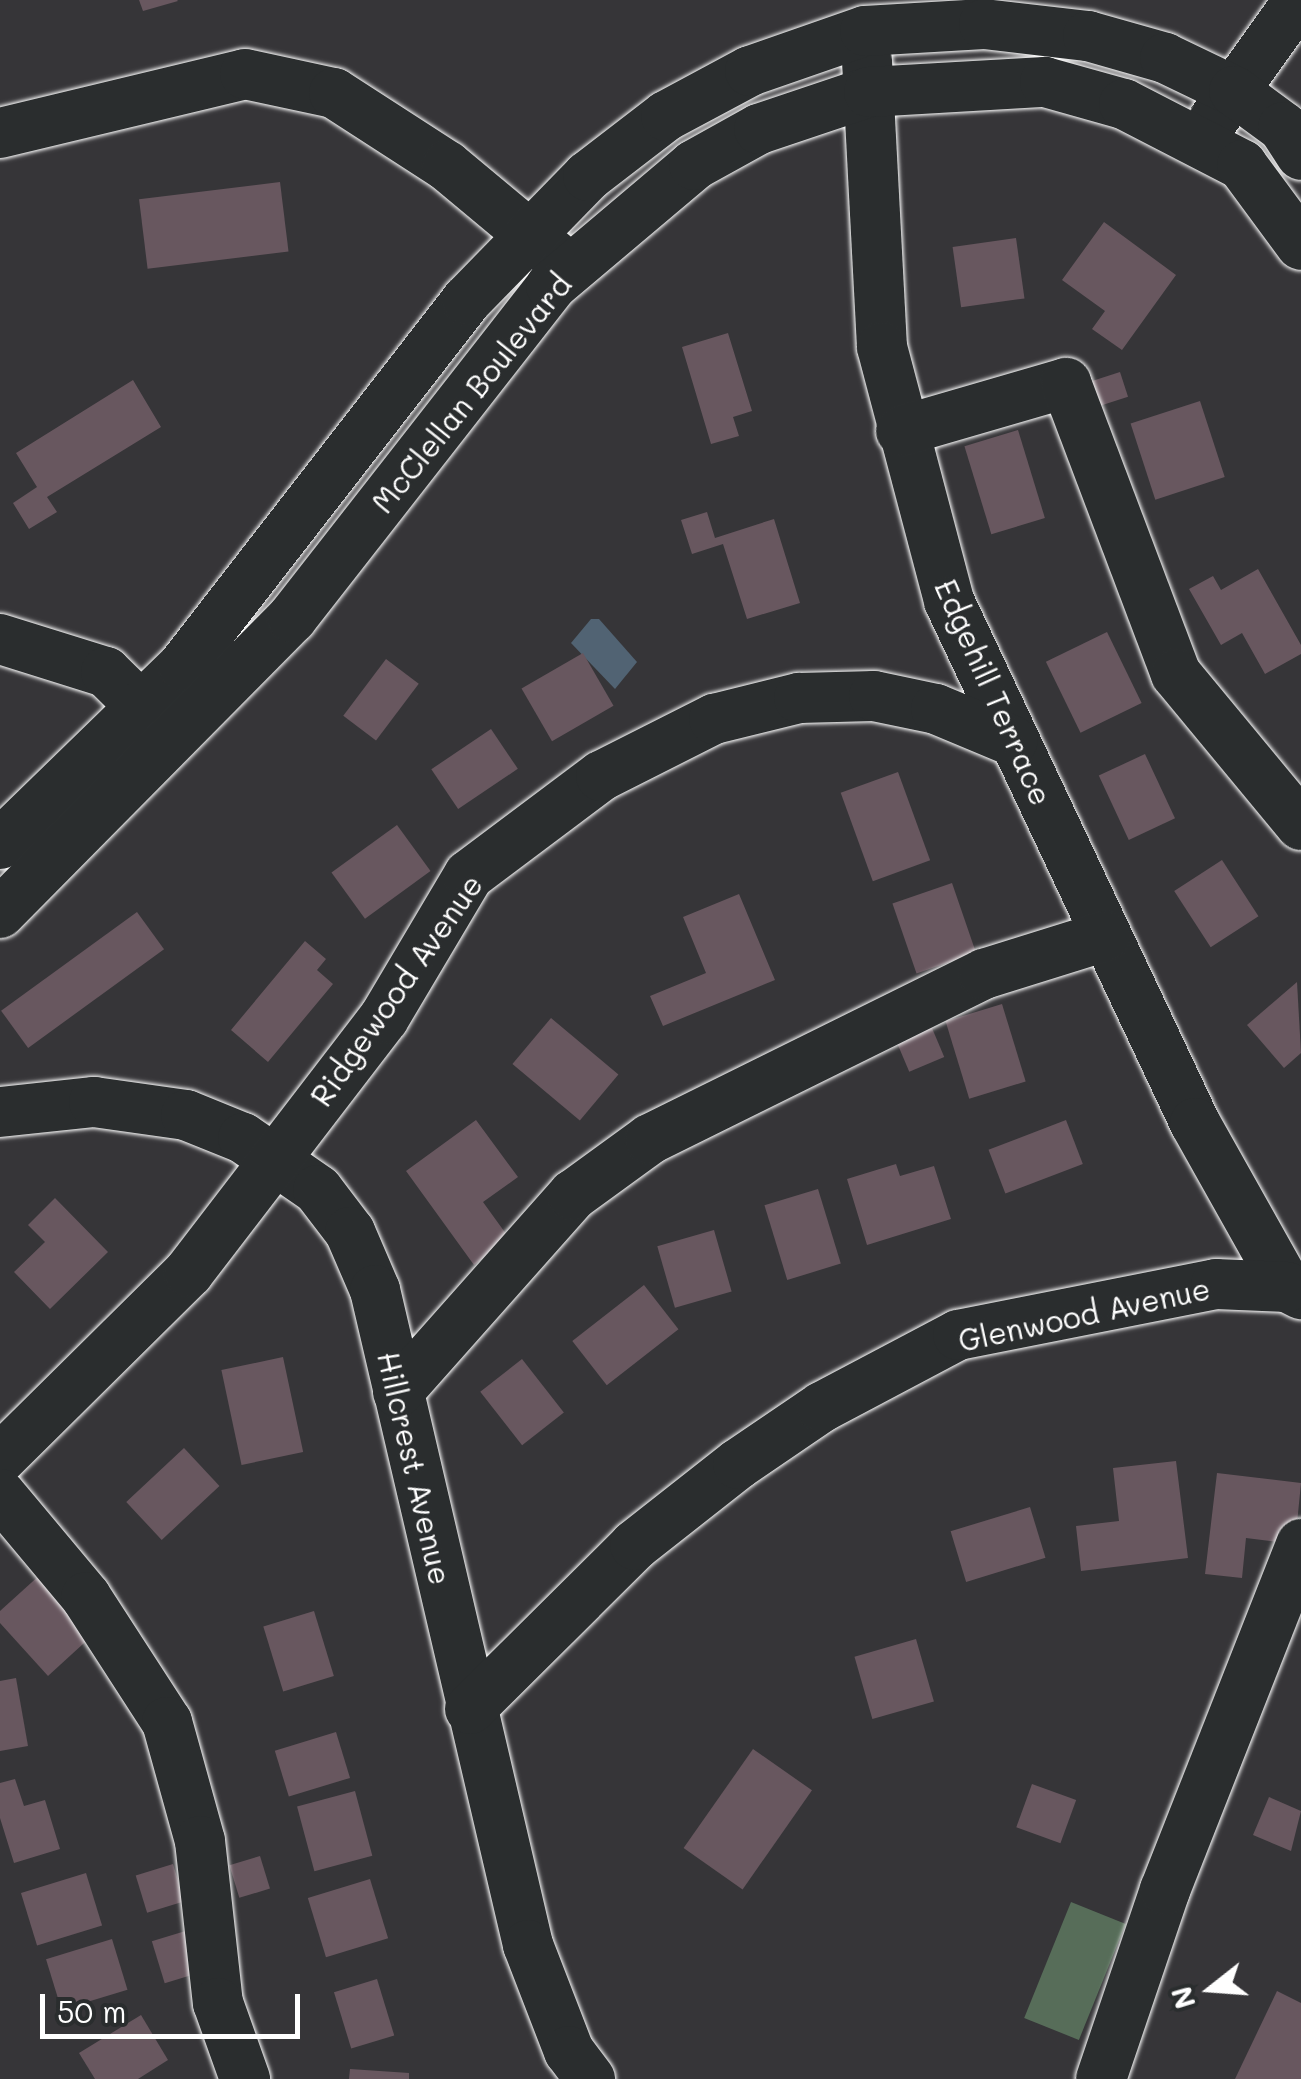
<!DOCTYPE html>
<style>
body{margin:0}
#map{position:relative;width:1301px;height:2079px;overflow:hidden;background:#363538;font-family:Mali,sans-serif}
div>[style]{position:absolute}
.green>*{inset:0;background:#576d59;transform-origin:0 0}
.water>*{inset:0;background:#516373}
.building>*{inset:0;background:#68575f;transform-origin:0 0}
.roads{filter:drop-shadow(0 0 2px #fff) drop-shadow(0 0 2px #fff)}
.minor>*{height:50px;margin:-25px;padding:0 25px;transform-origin:25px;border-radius:25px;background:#2a2d2e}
span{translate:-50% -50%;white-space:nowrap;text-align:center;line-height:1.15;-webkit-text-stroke:8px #2a2d2e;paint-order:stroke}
.street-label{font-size:30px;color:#fff}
.north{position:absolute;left:1161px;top:1939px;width:100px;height:100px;-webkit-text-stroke:8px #2a2d2e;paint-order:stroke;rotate:253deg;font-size:28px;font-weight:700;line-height:40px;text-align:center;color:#fff}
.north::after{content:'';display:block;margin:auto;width:35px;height:45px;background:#fff;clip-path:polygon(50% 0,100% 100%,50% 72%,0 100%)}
.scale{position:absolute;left:40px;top:1994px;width:260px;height:45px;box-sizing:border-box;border:5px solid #fff;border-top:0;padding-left:12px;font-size:30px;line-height:35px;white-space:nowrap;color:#fff;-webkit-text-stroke:8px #2a2d2e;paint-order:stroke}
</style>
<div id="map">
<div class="green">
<i style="left:1071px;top:1902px;width:59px;height:125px;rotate:22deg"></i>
</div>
<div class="water">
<i style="clip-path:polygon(591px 619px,599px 619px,637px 662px,615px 689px,571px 643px)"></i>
</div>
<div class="building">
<i style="clip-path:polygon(139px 0,177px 0,178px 1px,143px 11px)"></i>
<i style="left:280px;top:182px;width:70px;height:142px;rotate:83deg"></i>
<i style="clip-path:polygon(1104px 222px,1176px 275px,1122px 350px,1092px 329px,1105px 311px,1062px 280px)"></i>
<i style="left:1016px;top:238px;width:61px;height:64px;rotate:82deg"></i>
<i style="clip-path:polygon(728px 333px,752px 411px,733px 417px,739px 436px,711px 444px,682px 347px)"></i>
<i style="left:1120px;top:372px;width:26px;height:35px;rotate:72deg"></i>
<i style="clip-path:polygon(133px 380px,161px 427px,47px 497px,57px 512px,29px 529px,13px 503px,37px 487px,16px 453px)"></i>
<i style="left:1200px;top:401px;width:80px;height:73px;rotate:72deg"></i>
<i style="left:1018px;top:430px;width:92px;height:56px;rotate:73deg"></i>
<i style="clip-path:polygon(707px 512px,715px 538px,774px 519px,800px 603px,747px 619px,723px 544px,692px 554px,681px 520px)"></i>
<i style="clip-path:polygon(1258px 569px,1301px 645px,1301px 654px,1265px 674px,1242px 633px,1221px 645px,1189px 589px,1213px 576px,1221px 590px)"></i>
<i style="left:1107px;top:632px;width:79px;height:68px;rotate:64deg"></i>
<i style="left:583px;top:653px;width:61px;height:71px;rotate:60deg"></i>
<i style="left:386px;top:659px;width:41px;height:71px;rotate:37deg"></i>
<i style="left:491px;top:729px;width:48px;height:72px;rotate:56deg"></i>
<i style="left:1145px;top:754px;width:71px;height:51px;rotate:65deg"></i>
<i style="left:898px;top:772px;width:94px;height:61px;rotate:70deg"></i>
<i style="left:397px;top:825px;width:57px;height:81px;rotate:54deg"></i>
<i style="left:1222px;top:860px;width:67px;height:57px;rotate:57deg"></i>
<i style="left:952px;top:883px;width:74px;height:63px;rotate:71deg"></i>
<i style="clip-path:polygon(739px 894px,775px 980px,663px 1026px,650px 996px,706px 973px,683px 917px)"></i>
<i style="left:137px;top:912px;width:46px;height:168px;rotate:54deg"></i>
<i style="clip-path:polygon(305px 941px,326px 959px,317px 970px,333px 984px,268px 1062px,231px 1030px)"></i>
<i style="clip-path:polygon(1297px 982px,1301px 1053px,1284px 1068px,1247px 1025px)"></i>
<i style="left:1002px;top:1004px;width:81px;height:59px;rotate:73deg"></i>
<i style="left:551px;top:1018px;width:88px;height:60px;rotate:40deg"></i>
<i style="left:929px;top:1021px;width:39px;height:38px;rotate:67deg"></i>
<i style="clip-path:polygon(476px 1120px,518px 1177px,483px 1202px,509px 1238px,474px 1265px,406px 1171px)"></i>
<i style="left:1066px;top:1120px;width:47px;height:83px;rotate:69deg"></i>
<i style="clip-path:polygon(896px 1164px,900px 1176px,934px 1166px,951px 1219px,867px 1245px,847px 1179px)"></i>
<i style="left:818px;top:1189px;width:78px;height:56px;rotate:73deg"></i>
<i style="clip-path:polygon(55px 1198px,108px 1252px,50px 1309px,14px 1272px,45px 1242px,28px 1225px)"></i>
<i style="left:714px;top:1230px;width:64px;height:59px;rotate:74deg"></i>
<i style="left:644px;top:1285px;width:56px;height:91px;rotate:52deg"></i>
<i style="left:283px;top:1357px;width:97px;height:63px;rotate:78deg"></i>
<i style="left:522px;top:1359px;width:68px;height:53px;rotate:52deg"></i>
<i style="left:184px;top:1448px;width:52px;height:79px;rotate:47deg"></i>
<i style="clip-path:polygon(1176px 1461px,1188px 1558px,1081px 1571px,1076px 1526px,1119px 1521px,1113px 1468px)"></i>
<i style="clip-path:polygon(1217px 1473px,1301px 1483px,1295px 1544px,1246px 1538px,1242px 1578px,1205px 1574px)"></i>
<i style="left:1030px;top:1507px;width:53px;height:83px;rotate:73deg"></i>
<i style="clip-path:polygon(42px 1573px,95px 1633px,48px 1676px,0 1623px,0 1611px)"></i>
<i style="left:314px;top:1611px;width:68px;height:53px;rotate:73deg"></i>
<i style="left:916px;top:1639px;width:65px;height:64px;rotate:74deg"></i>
<i style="clip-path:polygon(16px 1678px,28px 1746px,0 1751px,0 1681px)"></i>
<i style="left:336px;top:1732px;width:48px;height:64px;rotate:73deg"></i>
<i style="left:753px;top:1749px;width:72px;height:121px;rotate:35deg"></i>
<i style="clip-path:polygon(15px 1779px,24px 1806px,45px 1800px,60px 1849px,14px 1863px,0 1818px,0 1783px)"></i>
<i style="left:1032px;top:1784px;width:47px;height:46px;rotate:20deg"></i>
<i style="left:355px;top:1791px;width:67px;height:60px;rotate:75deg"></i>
<i style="clip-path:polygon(1269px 1797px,1301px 1811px,1291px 1851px,1253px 1835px)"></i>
<i style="left:260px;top:1856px;width:34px;height:32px;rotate:73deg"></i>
<i style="left:173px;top:1864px;width:39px;height:39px;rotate:73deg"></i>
<i style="left:86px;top:1873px;width:55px;height:68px;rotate:73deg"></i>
<i style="left:370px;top:1879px;width:62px;height:65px;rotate:73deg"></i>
<i style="left:192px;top:1929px;width:44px;height:42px;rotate:73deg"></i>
<i style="left:112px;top:1939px;width:53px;height:69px;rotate:73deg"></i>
<i style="left:377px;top:1979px;width:59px;height:45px;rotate:73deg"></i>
<i style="clip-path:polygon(1277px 1991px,1301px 2003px,1301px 2079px,1235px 2079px)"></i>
<i style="clip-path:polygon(141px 2015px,168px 2060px,138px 2079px,95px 2079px,79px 2053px)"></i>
<i style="clip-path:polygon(350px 2069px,409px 2073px,409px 2079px,349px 2079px)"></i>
</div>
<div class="roads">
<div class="minor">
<i style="left:867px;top:61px;width:286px;rotate:87deg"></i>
<i style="left:882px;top:347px;width:263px;rotate:75.2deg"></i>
<i style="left:949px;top:601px;width:577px;rotate:64.77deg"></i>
<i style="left:1195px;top:1123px;width:188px;rotate:60.7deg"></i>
<i style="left:1287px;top:1287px;width:16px;rotate:27deg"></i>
<i style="left:1214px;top:119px;width:146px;rotate:-54.5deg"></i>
<i style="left:0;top:133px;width:252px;rotate:-13.5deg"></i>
<i style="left:245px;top:74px;width:91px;rotate:12.1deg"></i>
<i style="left:334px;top:93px;width:135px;rotate:32.9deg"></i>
<i style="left:447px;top:166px;width:141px;rotate:39.8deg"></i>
<i style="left:901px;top:431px;width:172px;rotate:-16.2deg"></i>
<i style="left:1066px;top:383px;width:311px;rotate:69.3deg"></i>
<i style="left:1176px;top:674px;width:196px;rotate:50.4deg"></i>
<i style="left:0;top:639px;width:111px;rotate:17.3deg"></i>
<i style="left:106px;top:672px;width:83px;rotate:44.5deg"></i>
<i style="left:0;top:844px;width:255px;rotate:-44.2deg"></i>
<i style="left:183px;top:666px;width:463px;rotate:-52.2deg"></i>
<i style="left:467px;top:300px;width:173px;rotate:-45.7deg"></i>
<i style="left:588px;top:176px;width:98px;rotate:-37.6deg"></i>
<i style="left:666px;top:116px;width:95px;rotate:-28.2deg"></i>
<i style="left:750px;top:71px;width:122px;rotate:-19.2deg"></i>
<i style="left:865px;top:31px;width:119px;rotate:-3.4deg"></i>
<i style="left:984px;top:24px;width:105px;rotate:6.6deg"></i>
<i style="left:1088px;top:36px;width:80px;rotate:15.9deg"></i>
<i style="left:1165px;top:58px;width:76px;rotate:25.6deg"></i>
<i style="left:1234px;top:91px;width:61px;rotate:36.3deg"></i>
<i style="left:1283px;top:127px;width:33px;rotate:57deg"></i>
<i style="left:0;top:913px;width:415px;rotate:-45.3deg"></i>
<i style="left:292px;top:618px;width:421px;rotate:-52deg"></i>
<i style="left:551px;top:286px;width:187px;rotate:-40.2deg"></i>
<i style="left:694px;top:165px;width:74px;rotate:-29deg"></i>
<i style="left:759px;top:129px;width:116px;rotate:-18.6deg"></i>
<i style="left:869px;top:92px;width:176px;rotate:-3.3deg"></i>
<i style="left:1045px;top:82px;width:82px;rotate:15.6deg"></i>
<i style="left:1124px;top:104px;width:133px;rotate:27.3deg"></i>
<i style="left:1242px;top:165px;width:99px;rotate:53.6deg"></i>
<i style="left:0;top:1112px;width:95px;rotate:-6.1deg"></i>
<i style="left:94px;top:1102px;width:93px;rotate:8deg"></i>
<i style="left:186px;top:1115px;width:61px;rotate:22deg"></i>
<i style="left:243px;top:1138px;width:91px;rotate:34.7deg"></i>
<i style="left:318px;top:1190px;width:53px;rotate:52.7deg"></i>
<i style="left:350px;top:1232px;width:63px;rotate:66.7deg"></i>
<i style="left:375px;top:1290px;width:673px;rotate:76.85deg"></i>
<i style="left:528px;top:1945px;width:114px;rotate:68.9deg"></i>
<i style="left:569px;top:2051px;width:35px;rotate:53deg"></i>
<i style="left:398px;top:1392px;width:264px;rotate:-48.4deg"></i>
<i style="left:573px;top:1195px;width:95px;rotate:-36deg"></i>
<i style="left:650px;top:1139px;width:373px;rotate:-26.3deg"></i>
<i style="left:984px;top:974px;width:127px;rotate:-17.4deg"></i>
<i style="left:0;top:1459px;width:266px;rotate:-44.7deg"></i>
<i style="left:189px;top:1272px;width:320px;rotate:-52.5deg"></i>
<i style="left:384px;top:1018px;width:166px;rotate:-59.3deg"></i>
<i style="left:469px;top:875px;width:165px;rotate:-36.9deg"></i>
<i style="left:601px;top:776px;width:127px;rotate:-26.8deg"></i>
<i style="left:714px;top:719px;width:88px;rotate:-13.9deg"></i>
<i style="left:799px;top:698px;width:75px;rotate:-1.5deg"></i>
<i style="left:874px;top:696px;width:63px;rotate:11.8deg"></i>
<i style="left:936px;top:709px;width:83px;rotate:22.6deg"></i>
<i style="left:0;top:1494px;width:134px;rotate:50.1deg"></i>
<i style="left:86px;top:1597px;width:149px;rotate:57.1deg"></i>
<i style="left:167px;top:1722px;width:123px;rotate:74.5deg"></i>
<i style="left:200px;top:1841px;width:163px;rotate:83.7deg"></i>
<i style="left:218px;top:2003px;width:81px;rotate:70.4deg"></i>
<i style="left:470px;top:1709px;width:233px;rotate:-44.8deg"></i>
<i style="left:635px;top:1545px;width:131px;rotate:-38.2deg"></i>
<i style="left:738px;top:1464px;width:102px;rotate:-34.2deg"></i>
<i style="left:822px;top:1407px;width:154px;rotate:-27.9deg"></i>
<i style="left:958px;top:1335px;width:263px;rotate:-11.2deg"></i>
<i style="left:1216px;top:1284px;width:71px;rotate:2.4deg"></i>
<i style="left:1101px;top:2079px;width:200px;rotate:-71.3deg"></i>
<i style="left:1165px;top:1890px;width:372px;rotate:-68.5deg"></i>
</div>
</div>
<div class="street-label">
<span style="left:471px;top:393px;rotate:-51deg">McClellan Boulevard</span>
<span style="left:994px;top:692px;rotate:66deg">Edgehill Terrace</span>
<span style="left:396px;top:990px;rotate:-55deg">Ridgewood Avenue</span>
<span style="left:1084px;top:1314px;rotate:-12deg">Glenwood Avenue</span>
<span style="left:415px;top:1468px;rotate:77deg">Hillcrest Avenue</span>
</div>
<div class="north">N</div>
<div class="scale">50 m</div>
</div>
